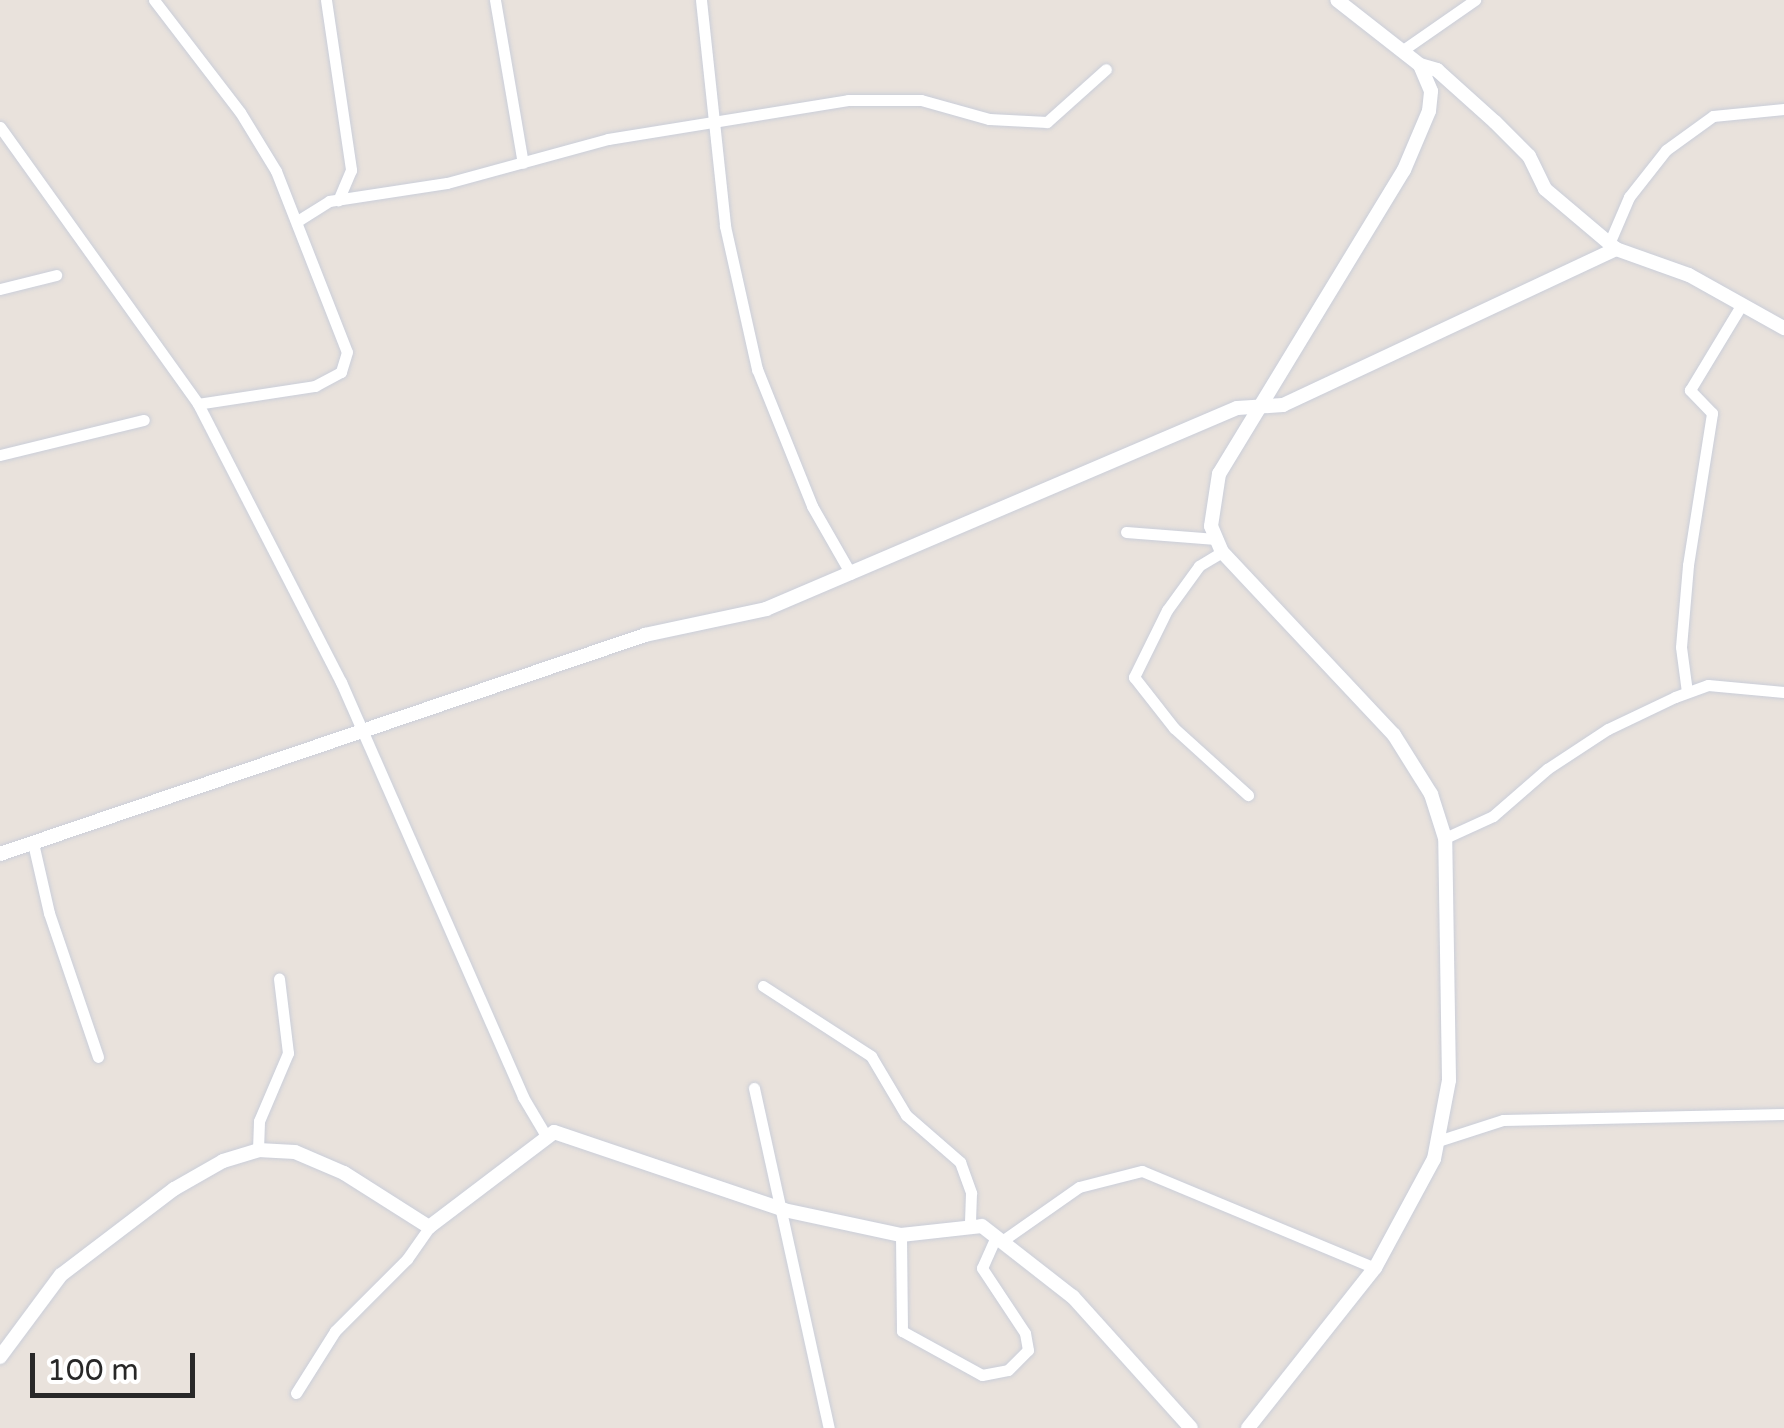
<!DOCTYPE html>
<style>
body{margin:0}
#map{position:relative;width:1784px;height:1428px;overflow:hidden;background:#e9e2dc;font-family:"Varela Round",sans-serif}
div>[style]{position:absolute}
.roads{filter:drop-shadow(0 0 2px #caced9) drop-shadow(0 0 2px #caced9)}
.minor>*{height:11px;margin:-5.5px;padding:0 5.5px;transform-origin:5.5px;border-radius:5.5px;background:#fff}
.tertiary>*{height:14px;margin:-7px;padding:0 7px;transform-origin:7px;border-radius:7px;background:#fff}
span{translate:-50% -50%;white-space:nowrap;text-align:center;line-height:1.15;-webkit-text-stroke:10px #fff;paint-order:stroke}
.scale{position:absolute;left:30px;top:1353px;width:165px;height:45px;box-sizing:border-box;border:5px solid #282828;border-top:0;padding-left:12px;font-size:30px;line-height:35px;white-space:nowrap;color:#282828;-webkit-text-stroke:8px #fff;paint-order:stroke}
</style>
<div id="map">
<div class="roads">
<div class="minor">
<i style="left:154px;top:0;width:141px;rotate:52.5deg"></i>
<i style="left:240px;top:112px;width:69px;rotate:58.6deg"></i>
<i style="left:276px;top:171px;width:194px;rotate:68.6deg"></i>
<i style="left:347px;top:352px;width:21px;rotate:107deg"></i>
<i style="left:341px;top:372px;width:30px;rotate:152deg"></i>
<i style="left:315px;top:386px;width:118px;rotate:171.3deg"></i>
<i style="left:326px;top:0;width:172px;rotate:81.6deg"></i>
<i style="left:351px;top:170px;width:33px;rotate:113deg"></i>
<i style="left:495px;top:0;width:165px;rotate:80.3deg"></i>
<i style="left:701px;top:0;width:227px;rotate:83.9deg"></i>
<i style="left:725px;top:226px;width:147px;rotate:77.4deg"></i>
<i style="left:757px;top:369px;width:148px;rotate:68.1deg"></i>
<i style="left:812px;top:506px;width:78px;rotate:60.2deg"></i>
<i style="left:1403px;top:50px;width:88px;rotate:-34.8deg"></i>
<i style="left:0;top:127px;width:340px;rotate:54.4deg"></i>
<i style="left:198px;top:404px;width:313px;rotate:62.8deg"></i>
<i style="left:341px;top:682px;width:453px;rotate:66.3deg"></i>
<i style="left:523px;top:1097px;width:43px;rotate:59.3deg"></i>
<i style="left:299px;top:220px;width:36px;rotate:-32deg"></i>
<i style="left:329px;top:201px;width:119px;rotate:-8.7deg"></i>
<i style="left:447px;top:183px;width:167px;rotate:-15.3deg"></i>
<i style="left:608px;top:139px;width:243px;rotate:-9.2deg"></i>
<i style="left:848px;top:100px;width:73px"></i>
<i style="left:921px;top:100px;width:71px;rotate:15.6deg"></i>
<i style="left:989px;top:119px;width:58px;rotate:3deg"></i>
<i style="left:1047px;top:122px;width:79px;rotate:-41.9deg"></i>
<i style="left:1611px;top:239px;width:46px;rotate:-66.8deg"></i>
<i style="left:1629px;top:197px;width:60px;rotate:-51.8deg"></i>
<i style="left:1666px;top:150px;width:58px;rotate:-35.9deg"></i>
<i style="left:1713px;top:116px;width:71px;rotate:-5.6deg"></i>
<i style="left:0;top:289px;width:58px;rotate:-14deg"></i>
<i style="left:0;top:455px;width:148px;rotate:-13.7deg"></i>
<i style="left:1126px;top:532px;width:90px;rotate:4.4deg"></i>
<i style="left:1222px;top:552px;width:27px;rotate:149deg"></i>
<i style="left:1199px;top:566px;width:54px;rotate:126deg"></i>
<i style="left:1167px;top:610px;width:75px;rotate:116.2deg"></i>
<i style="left:1134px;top:677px;width:65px;rotate:51.9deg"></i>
<i style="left:1174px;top:728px;width:100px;rotate:42.2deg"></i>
<i style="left:1687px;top:692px;width:45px;rotate:-97.6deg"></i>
<i style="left:1681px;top:647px;width:82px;rotate:-85.1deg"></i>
<i style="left:1688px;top:565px;width:154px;rotate:-81deg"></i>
<i style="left:1712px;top:413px;width:32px;rotate:-134deg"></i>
<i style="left:1690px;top:390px;width:100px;rotate:-58.8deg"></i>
<i style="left:1445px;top:838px;width:53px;rotate:-24.6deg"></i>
<i style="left:1493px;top:816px;width:72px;rotate:-41deg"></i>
<i style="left:1547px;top:769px;width:73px;rotate:-33.3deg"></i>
<i style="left:1608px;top:729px;width:74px;rotate:-25.5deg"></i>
<i style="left:1675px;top:697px;width:35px;rotate:-20deg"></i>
<i style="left:1708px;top:685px;width:76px;rotate:5.3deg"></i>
<i style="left:33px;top:843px;width:72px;rotate:77.1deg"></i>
<i style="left:49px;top:913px;width:152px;rotate:71.2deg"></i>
<i style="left:763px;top:986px;width:129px;rotate:32.9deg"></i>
<i style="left:871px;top:1056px;width:69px;rotate:59.3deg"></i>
<i style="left:906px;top:1115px;width:72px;rotate:41deg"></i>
<i style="left:960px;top:1162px;width:33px;rotate:70deg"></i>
<i style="left:971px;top:1193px;width:30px;rotate:92deg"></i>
<i style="left:754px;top:1088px;width:348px;rotate:77.6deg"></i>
<i style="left:1441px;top:1140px;width:65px;rotate:-17.9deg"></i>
<i style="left:1503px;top:1120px;width:281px;rotate:-1.2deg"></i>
<i style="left:258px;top:1150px;width:29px;rotate:-88deg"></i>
<i style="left:259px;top:1121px;width:74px;rotate:-66.9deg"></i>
<i style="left:288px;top:1053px;width:75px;rotate:-96.9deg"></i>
<i style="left:901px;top:1235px;width:96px;rotate:89.4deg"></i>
<i style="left:902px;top:1331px;width:91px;rotate:28.8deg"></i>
<i style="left:982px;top:1375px;width:26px;rotate:-11deg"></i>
<i style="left:1008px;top:1370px;width:28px;rotate:-45deg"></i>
<i style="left:1028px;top:1350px;width:17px;rotate:-100deg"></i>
<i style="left:1025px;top:1333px;width:78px;rotate:-123.5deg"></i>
<i style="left:982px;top:1268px;width:34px;rotate:-66deg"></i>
<i style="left:1002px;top:1241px;width:94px;rotate:-35deg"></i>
<i style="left:1079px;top:1187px;width:65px;rotate:-14.3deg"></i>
<i style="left:1142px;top:1171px;width:252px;rotate:22.6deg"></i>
<i style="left:296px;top:1393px;width:73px;rotate:-57.8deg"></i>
<i style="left:335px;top:1331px;width:102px;rotate:-45deg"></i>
<i style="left:407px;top:1259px;width:39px;rotate:-55deg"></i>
</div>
<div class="tertiary">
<i style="left:1420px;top:65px;width:18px;rotate:16deg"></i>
<i style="left:1437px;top:70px;width:78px;rotate:41.9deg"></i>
<i style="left:1495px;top:122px;width:48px;rotate:45deg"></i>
<i style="left:1529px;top:156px;width:37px;rotate:64deg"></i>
<i style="left:1545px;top:189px;width:93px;rotate:40.2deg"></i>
<i style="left:0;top:854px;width:681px;rotate:-18.75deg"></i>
<i style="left:645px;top:635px;width:124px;rotate:-12.1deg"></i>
<i style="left:766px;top:609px;width:512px;rotate:-23.11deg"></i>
<i style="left:1237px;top:408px;width:46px;rotate:-3.7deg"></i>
<i style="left:1283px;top:405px;width:368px;rotate:-25.1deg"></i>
<i style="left:1616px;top:249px;width:77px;rotate:19.6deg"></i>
<i style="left:1689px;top:275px;width:109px;rotate:29.2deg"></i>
<i style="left:0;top:1357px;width:102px;rotate:-53.4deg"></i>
<i style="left:61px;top:1275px;width:142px;rotate:-37.3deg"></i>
<i style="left:174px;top:1189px;width:56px;rotate:-29.7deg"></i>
<i style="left:223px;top:1161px;width:37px;rotate:-17deg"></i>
<i style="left:258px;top:1150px;width:37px;rotate:3deg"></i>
<i style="left:295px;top:1152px;width:53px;rotate:23.2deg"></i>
<i style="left:344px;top:1173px;width:101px;rotate:32.4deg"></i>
<i style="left:429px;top:1227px;width:157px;rotate:-37.2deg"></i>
<i style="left:554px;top:1132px;width:243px;rotate:18.7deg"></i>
<i style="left:784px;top:1210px;width:120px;rotate:12.1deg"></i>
<i style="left:901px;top:1235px;width:81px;rotate:-6.3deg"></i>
<i style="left:982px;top:1226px;width:115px;rotate:38deg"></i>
<i style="left:1073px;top:1297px;width:176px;rotate:48deg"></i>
<i style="left:1248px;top:1428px;width:204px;rotate:-51.6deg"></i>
<i style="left:1375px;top:1268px;width:124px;rotate:-61.6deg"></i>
<i style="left:1434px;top:1159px;width:80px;rotate:-79.2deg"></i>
<i style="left:1449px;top:1080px;width:242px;rotate:-90.9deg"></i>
<i style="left:1445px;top:838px;width:46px;rotate:-107.7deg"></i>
<i style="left:1431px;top:794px;width:70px;rotate:-122.1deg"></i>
<i style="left:1394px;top:735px;width:251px;rotate:-133.2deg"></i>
<i style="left:1222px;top:552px;width:28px;rotate:-113deg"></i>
<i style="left:1211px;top:526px;width:53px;rotate:-81.3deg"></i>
<i style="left:1219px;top:474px;width:356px;rotate:-58.7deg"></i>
<i style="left:1404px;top:170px;width:64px;rotate:-67deg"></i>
<i style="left:1429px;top:111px;width:20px;rotate:-84deg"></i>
<i style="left:1431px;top:91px;width:28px;rotate:-113deg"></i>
<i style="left:1420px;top:65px;width:105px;rotate:-141.9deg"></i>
</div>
</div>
<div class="scale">100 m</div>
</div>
